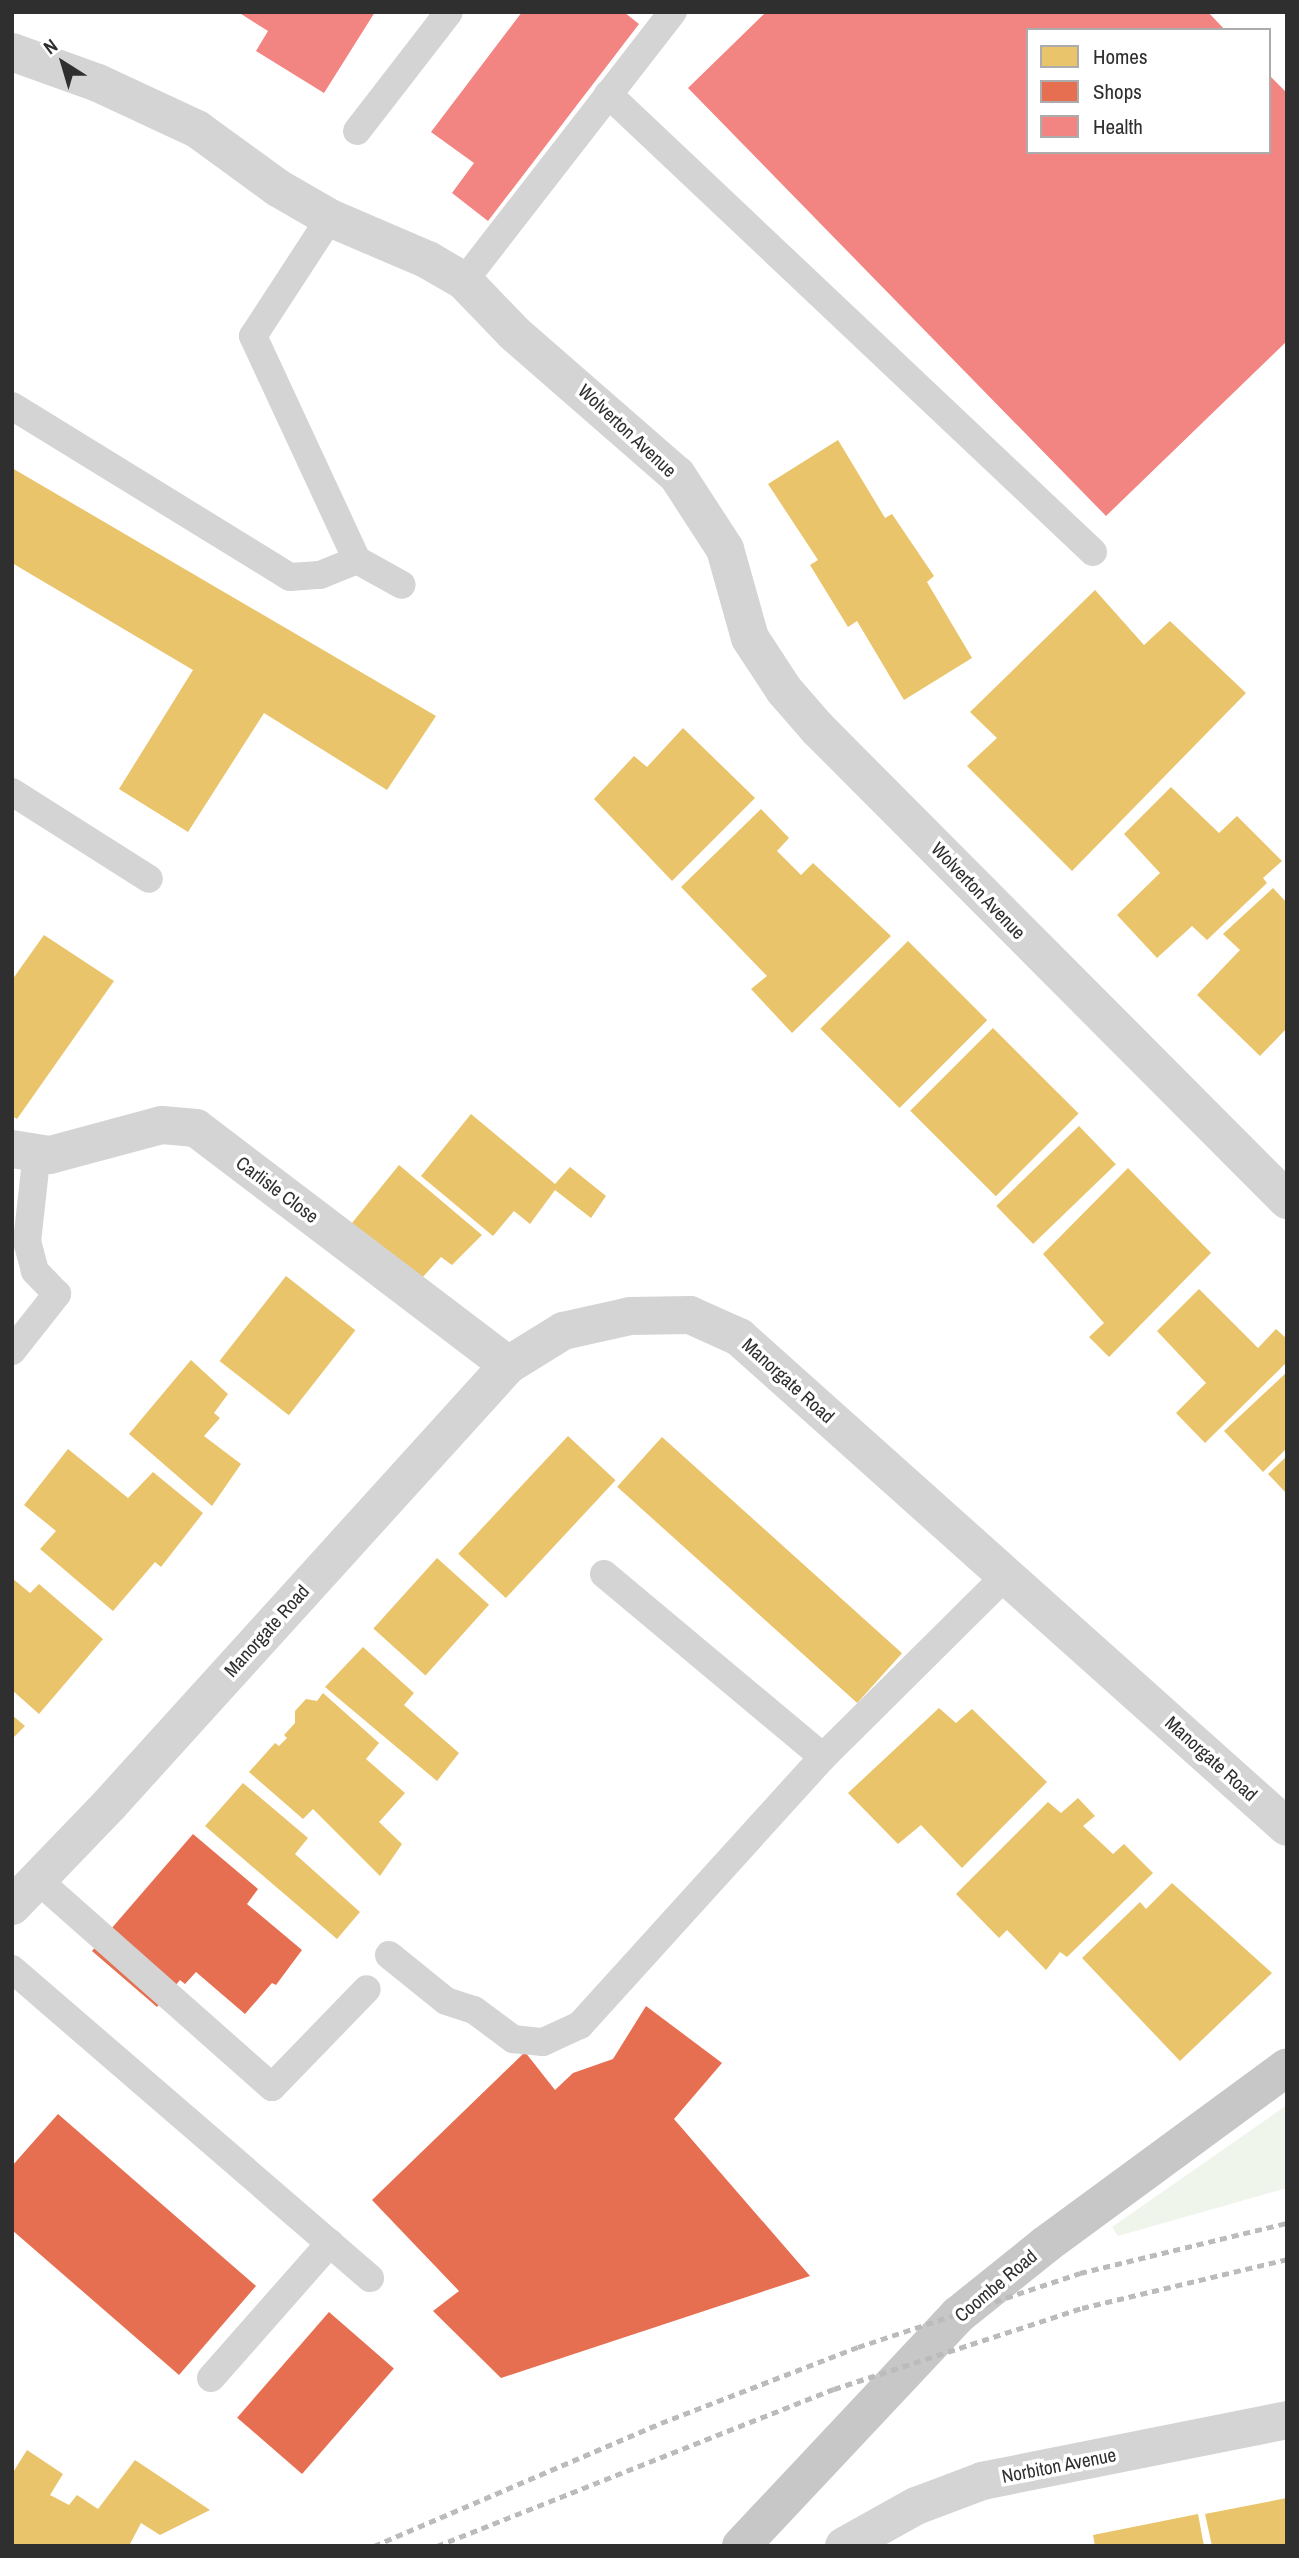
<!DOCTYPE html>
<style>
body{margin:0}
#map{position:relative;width:1299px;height:2558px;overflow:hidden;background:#fff;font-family:"Archivo Narrow",sans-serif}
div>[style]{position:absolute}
.green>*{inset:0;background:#f0f5ec}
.homes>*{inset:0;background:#e9c46a;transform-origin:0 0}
.shops>*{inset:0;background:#e76f51;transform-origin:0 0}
.health>*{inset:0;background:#f28482}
.service>*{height:28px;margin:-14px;padding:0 14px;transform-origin:14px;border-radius:14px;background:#d4d4d4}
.minor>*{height:38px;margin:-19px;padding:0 19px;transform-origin:19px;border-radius:19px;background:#d4d4d4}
.primary>*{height:38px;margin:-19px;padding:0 19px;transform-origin:19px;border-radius:19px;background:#c7c7c7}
.rail>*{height:5px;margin-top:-2.5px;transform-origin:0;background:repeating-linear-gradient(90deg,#bbb 0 7px,transparent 0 12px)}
span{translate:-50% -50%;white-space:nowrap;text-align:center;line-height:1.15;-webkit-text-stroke:7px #fff;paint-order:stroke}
.street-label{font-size:19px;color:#2f2f2f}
.frame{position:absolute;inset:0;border:14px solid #2f2f2f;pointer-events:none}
.legend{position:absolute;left:1026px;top:28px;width:245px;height:126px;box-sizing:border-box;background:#fff;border:2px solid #acacac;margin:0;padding:9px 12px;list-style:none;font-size:21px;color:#2f2f2f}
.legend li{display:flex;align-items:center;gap:14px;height:35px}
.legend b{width:35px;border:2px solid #acacac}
.north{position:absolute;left:28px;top:28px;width:70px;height:70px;-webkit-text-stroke:5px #fff;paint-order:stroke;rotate:323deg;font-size:19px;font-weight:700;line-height:28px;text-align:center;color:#2f2f2f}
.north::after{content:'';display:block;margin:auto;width:24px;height:32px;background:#2f2f2f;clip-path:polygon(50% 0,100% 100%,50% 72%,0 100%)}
</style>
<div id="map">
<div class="green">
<i style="clip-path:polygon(1287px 2105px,1287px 2188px,1118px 2236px,1112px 2227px)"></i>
</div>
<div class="homes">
<i style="clip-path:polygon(838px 440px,885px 518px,892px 514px,934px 576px,927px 582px,972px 658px,904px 700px,857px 621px,848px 627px,810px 565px,818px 560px,768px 484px)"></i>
<i style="clip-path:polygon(12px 468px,436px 716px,387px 790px,264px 713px,188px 832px,119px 789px,193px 670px,12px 563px)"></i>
<i style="clip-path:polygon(1095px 590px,1144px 645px,1170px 621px,1246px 693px,1072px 871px,967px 766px,997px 738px,970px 712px)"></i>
<i style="clip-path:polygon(683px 728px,755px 798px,672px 881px,594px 799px,634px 756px,647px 767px)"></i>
<i style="clip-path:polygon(1171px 787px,1219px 833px,1237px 816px,1282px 861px,1263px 878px,1267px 883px,1207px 940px,1192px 926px,1157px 958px,1117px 915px,1160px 873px,1124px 834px)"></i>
<i style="clip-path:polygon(761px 809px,789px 838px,777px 851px,801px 875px,813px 863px,891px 936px,792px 1033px,751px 989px,767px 976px,681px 887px)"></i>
<i style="clip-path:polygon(1273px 888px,1287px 903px,1287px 1028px,1260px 1056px,1197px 995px,1240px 950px,1223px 934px)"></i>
<i style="clip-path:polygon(44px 935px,114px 981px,17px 1119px,12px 1116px,12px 980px)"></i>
<i style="left:908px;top:941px;width:112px;height:124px;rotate:45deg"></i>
<i style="left:993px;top:1028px;width:121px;height:117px;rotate:45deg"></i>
<i style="clip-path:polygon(471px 1114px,555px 1184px,570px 1167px,606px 1196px,591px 1218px,555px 1190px,530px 1224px,514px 1211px,493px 1236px,421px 1176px)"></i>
<i style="left:1079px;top:1126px;width:53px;height:115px;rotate:46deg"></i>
<i style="clip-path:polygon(399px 1165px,482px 1235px,452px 1265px,441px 1257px,421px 1279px,352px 1223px)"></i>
<i style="clip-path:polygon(1128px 1168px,1211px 1253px,1109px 1357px,1089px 1337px,1104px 1323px,1043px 1254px)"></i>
<i style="left:286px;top:1276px;width:88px;height:108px;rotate:38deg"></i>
<i style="clip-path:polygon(1199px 1289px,1258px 1348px,1276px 1329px,1287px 1339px,1287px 1362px,1205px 1443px,1176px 1413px,1206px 1383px,1157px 1331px)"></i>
<i style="clip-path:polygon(191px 1360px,228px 1394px,214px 1413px,220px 1418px,204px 1436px,241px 1464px,212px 1506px,129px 1434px)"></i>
<i style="clip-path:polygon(1287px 1372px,1287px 1448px,1263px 1472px,1224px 1431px)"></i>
<i style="left:568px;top:1436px;width:65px;height:161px;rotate:43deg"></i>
<i style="left:662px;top:1437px;width:323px;height:67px;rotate:42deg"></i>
<i style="clip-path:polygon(68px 1449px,128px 1498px,153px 1472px,203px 1513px,161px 1567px,155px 1562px,113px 1611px,40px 1549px,56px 1531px,24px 1505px)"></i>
<i style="clip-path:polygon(1287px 1456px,1287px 1494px,1268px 1474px)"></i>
<i style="left:437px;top:1558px;width:70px;height:95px;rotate:42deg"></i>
<i style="clip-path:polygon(12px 1578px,30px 1593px,39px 1584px,103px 1639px,39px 1714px,12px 1690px)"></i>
<i style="clip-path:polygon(363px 1647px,414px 1693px,404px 1705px,459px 1753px,437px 1781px,325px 1687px)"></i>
<i style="clip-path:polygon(323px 1693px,379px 1743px,366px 1759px,405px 1793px,379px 1822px,402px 1844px,380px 1876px,313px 1809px,303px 1819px,249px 1772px,275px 1743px,279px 1746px,287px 1738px,284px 1735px,295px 1723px,295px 1711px,306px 1699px,317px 1701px)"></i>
<i style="clip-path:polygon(939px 1708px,956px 1723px,972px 1709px,1047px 1782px,962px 1868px,921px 1825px,898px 1844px,848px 1793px)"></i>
<i style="clip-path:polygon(12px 1715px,25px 1726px,12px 1739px)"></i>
<i style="clip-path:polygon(243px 1783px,308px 1838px,295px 1854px,360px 1912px,337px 1939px,205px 1826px)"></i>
<i style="clip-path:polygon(1078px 1798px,1095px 1816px,1083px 1826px,1113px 1854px,1124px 1844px,1153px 1873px,1067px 1957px,1060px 1952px,1046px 1970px,1007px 1930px,999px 1938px,956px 1894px,1048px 1802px,1061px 1813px)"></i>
<i style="clip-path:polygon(1172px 1883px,1272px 1973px,1180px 2061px,1082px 1958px,1140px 1902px,1146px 1909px)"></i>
<i style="clip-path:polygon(27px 2450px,63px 2474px,50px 2495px,69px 2505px,77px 2495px,98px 2509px,135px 2460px,210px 2510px,160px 2535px,141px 2523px,129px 2546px,12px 2546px,12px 2474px)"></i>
<i style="clip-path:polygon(1287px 2498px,1287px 2546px,1212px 2546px,1205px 2514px)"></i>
<i style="clip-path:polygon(1198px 2514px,1204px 2546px,1095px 2546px,1093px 2535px)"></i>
</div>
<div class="shops">
<i style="clip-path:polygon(193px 1834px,258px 1889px,247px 1904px,302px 1950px,276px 1985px,272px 1983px,245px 2014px,196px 1972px,185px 1984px,180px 1980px,157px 2007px,92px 1951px)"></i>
<i style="clip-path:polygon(646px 2006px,722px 2063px,674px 2119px,810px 2276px,501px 2378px,433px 2311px,459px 2291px,372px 2200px,525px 2052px,555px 2090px,573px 2073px,613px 2059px)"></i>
<i style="clip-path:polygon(58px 2114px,256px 2286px,179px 2375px,12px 2230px,12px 2166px)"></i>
<i style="left:329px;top:2312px;width:86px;height:140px;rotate:41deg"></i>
</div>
<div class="health">
<i style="clip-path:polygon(238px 12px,375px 12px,324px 93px,256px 51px,268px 31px)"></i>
<i style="clip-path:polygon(522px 12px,624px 12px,639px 24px,488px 221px,452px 193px,474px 163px,431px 132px)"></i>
<i style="clip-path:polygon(766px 12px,1208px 12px,1225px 30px,1028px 30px,1028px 152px,1269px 152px,1269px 75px,1287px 93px,1287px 341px,1106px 516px,688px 88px)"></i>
</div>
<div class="service">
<i style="left:608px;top:94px;width:667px;rotate:43.36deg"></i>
<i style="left:357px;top:131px;width:150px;rotate:-52.3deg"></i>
<i style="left:330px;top:218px;width:141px;rotate:123.1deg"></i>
<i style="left:253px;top:336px;width:247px;rotate:65.1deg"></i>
<i style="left:357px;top:560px;width:51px;rotate:29.1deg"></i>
<i style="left:464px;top:281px;width:341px;rotate:-52.2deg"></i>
<i style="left:12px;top:406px;width:326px;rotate:31.6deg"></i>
<i style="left:290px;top:577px;width:30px;rotate:-4deg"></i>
<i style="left:320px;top:575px;width:40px;rotate:-22deg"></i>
<i style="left:12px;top:792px;width:162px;rotate:32.4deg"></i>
<i style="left:12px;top:1351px;width:73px;rotate:-51.7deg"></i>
<i style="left:57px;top:1294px;width:32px;rotate:-134deg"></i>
<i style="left:35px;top:1271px;width:30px;rotate:-105deg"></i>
<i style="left:27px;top:1242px;width:91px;rotate:-83.7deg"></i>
<i style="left:604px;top:1574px;width:285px;rotate:39.9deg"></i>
<i style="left:39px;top:1881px;width:311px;rotate:41.5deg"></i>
<i style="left:272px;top:2087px;width:136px;rotate:-45.9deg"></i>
<i style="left:389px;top:1955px;width:73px;rotate:38.9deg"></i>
<i style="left:446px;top:2001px;width:29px;rotate:18deg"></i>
<i style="left:474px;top:2010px;width:49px;rotate:36.6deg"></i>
<i style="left:513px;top:2039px;width:30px;rotate:6deg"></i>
<i style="left:543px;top:2042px;width:41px;rotate:-24.7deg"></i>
<i style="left:580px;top:2025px;width:362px;rotate:-47.8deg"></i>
<i style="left:823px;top:1757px;width:258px;rotate:-44.8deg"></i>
<i style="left:12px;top:1969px;width:473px;rotate:40.8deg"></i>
<i style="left:211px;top:2378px;width:180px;rotate:-48.6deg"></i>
</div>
<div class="minor">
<i style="left:12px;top:52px;width:91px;rotate:19.8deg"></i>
<i style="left:98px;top:83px;width:109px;rotate:24.9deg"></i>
<i style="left:197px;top:129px;width:100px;rotate:36.1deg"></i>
<i style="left:278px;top:188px;width:60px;rotate:30deg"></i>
<i style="left:330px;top:218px;width:107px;rotate:23.2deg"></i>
<i style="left:428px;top:260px;width:42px;rotate:30.3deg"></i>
<i style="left:464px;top:281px;width:72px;rotate:46.1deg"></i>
<i style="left:514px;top:333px;width:216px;rotate:41.1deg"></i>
<i style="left:677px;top:475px;width:88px;rotate:57deg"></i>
<i style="left:725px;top:549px;width:92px;rotate:74.3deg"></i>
<i style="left:750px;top:638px;width:62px;rotate:56.8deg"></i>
<i style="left:784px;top:690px;width:52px;rotate:48.9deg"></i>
<i style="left:818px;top:729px;width:665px;rotate:45.12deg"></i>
<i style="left:12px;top:1149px;width:38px;rotate:9deg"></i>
<i style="left:50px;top:1155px;width:116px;rotate:-15deg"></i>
<i style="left:162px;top:1125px;width:34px;rotate:5deg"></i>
<i style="left:196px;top:1128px;width:392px;rotate:37.2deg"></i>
<i style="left:12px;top:1906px;width:141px;rotate:-46.1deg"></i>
<i style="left:110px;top:1804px;width:593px;rotate:-47.8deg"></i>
<i style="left:508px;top:1365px;width:65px;rotate:-31.7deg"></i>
<i style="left:563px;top:1331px;width:69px;rotate:-12.6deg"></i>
<i style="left:630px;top:1316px;width:60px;rotate:-1deg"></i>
<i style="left:690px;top:1315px;width:54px;rotate:24.2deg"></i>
<i style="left:739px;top:1337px;width:735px;rotate:41.8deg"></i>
<i style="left:844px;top:2546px;width:82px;rotate:-29.1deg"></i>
<i style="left:916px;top:2506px;width:71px;rotate:-20.7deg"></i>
<i style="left:982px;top:2481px;width:311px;rotate:-11.3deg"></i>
</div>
<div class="primary">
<i style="left:741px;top:2546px;width:317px;rotate:-46.8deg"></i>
<i style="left:958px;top:2315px;width:112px;rotate:-38.8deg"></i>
<i style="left:1045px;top:2245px;width:300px;rotate:-36.3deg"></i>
</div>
<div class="rail">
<i style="left:374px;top:2546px;width:312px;rotate:-23.2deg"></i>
<i style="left:661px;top:2423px;width:211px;rotate:-21.1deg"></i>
<i style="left:858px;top:2347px;width:234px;rotate:-18.4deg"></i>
<i style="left:1080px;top:2273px;width:213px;rotate:-13.6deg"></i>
<i style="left:437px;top:2546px;width:427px;rotate:-21.6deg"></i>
<i style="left:834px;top:2389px;width:261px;rotate:-18.1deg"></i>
<i style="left:1082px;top:2308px;width:211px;rotate:-13.4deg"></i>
</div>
<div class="street-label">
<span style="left:627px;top:431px;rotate:43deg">Wolverton Avenue</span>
<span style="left:978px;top:891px;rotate:46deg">Wolverton Avenue</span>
<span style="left:277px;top:1190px;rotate:37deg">Carlisle Close</span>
<span style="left:788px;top:1381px;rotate:42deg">Manorgate Road</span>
<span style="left:267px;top:1631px;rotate:-48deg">Manorgate Road</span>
<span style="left:1211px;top:1759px;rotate:42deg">Manorgate Road</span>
<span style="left:996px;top:2286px;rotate:-40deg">Coombe Road</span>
<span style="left:1059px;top:2466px;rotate:-11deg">Norbiton Avenue</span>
</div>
<div class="frame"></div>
<ul class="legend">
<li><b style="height:19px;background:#e9c46a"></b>Homes</li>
<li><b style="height:19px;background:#e76f51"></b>Shops</li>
<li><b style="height:19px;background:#f28482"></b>Health</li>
</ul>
<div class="north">N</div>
</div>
